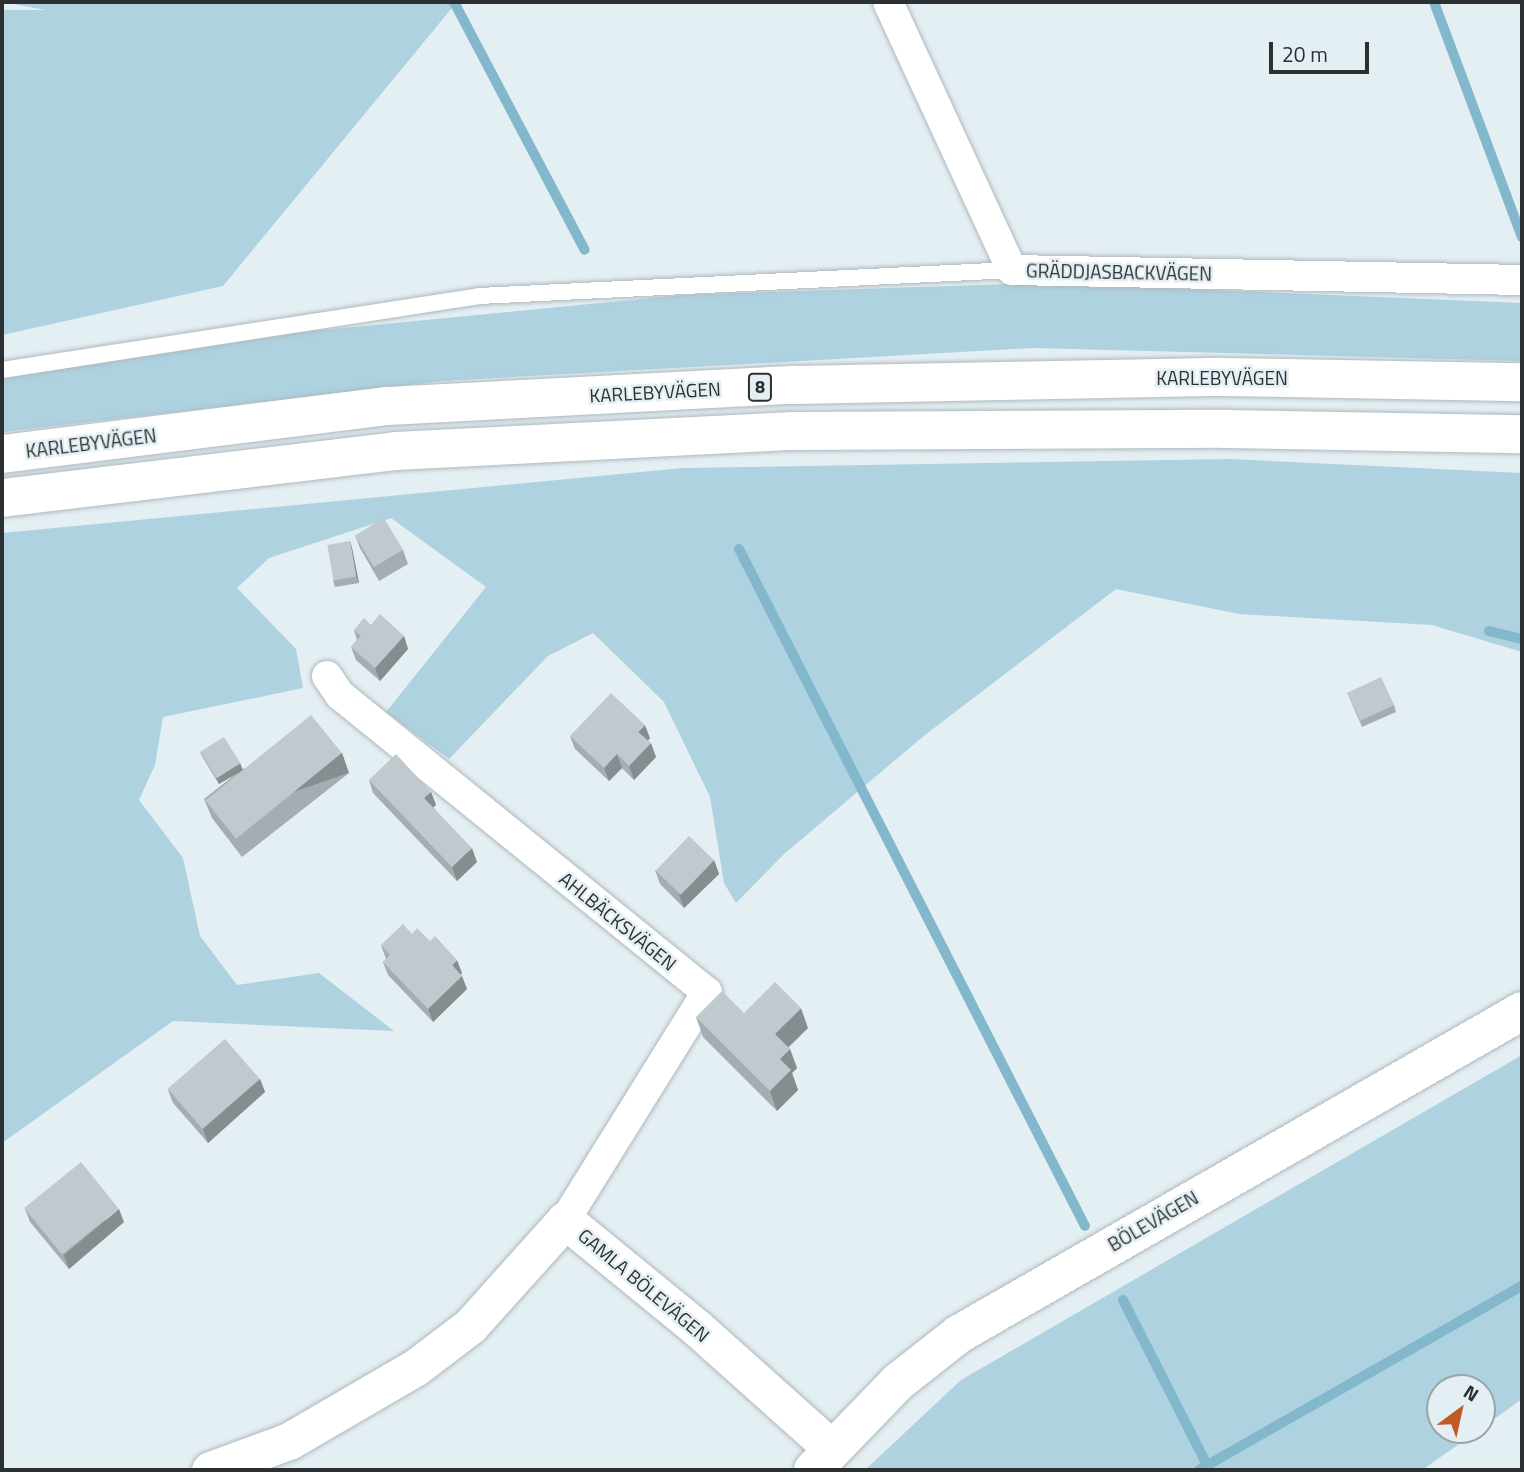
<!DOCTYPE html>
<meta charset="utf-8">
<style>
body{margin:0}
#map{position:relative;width:1524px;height:1472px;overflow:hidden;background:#e4eff4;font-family:"Titillium Web",sans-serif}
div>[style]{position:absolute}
.green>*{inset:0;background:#aed2e0}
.stream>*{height:10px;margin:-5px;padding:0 5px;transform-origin:5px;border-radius:5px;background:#83b7cb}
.roads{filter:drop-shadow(0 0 2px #aeb8bd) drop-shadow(0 0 2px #aeb8bd)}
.service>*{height:16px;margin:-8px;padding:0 8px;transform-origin:8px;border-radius:8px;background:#fff}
.minor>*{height:30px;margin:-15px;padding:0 15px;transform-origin:15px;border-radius:15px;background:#fff}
.tertiary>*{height:37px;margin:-18.5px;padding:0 18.5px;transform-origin:18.5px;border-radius:18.5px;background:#fff}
.secondary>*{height:38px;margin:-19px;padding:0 19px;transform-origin:19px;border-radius:19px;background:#fff}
.trunk>*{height:38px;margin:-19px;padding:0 19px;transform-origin:19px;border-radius:19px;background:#fff}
.wall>*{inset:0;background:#a4adb1}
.shaded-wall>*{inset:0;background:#868d90;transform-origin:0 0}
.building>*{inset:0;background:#bfc9ce;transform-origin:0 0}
span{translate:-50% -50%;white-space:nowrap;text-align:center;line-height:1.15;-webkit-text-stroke:5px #e4eff4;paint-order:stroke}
.shield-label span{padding:2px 5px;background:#e4eff4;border:2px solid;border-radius:5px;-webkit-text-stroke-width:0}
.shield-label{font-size:18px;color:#2c3032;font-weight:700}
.street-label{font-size:19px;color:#2c3032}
.frame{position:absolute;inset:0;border:4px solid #2c3032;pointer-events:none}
.north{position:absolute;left:1426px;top:1374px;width:70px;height:70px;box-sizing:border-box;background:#e4eff4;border:2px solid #9aa3a6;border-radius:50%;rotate:33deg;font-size:19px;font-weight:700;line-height:28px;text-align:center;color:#2c3032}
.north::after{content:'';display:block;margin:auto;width:24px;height:32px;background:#c05b28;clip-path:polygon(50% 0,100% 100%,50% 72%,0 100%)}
.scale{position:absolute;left:1269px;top:42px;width:100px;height:32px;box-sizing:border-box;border:4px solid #2c3032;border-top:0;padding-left:9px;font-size:21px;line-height:24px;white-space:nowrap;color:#2c3032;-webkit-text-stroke:5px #e4eff4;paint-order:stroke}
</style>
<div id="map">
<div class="green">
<i style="clip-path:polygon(2px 2px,455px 2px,456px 3px,223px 286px,2px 335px,2px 10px,46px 10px)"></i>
<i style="clip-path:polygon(1044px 283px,1522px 303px,1522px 361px,1033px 348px,443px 381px,2px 432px,2px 364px,17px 360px,682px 295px)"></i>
<i style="clip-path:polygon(1231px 459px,1522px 473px,1522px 652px,1432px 625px,1239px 614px,1116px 589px,925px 735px,784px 854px,736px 903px,724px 883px,710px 797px,664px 702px,593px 633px,548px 656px,449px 759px,386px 712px,486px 587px,391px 518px,269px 558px,237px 588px,296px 649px,303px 688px,163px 717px,155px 765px,139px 800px,183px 858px,200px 936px,237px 985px,319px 973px,394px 1031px,173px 1021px,2px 1143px,2px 533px,683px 468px)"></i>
<i style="clip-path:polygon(1522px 1055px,1522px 1399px,1482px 1428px,1482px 1388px,1440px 1388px,1440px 1430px,1479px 1430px,1422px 1470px,865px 1470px,961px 1380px)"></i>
</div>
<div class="stream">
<i style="left:454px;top:2px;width:280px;rotate:62.2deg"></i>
<i style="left:1434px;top:2px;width:251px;rotate:69.5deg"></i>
<i style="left:739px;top:549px;width:760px;rotate:62.93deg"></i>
<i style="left:1489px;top:631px;width:34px;rotate:14deg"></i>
<i style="left:1123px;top:1300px;width:185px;rotate:63deg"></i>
<i style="left:1199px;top:1470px;width:372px;rotate:-29.7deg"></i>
</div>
<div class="roads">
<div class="service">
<i style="left:2px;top:370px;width:483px;rotate:-8.8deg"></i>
<i style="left:479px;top:296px;width:534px;rotate:-2.79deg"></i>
</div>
<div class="minor">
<i style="left:888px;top:2px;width:295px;rotate:65.2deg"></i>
<i style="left:1012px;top:270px;width:510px;rotate:1.12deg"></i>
<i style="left:327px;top:676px;width:23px;rotate:56deg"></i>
<i style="left:340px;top:695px;width:472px;rotate:39deg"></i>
<i style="left:707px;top:992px;width:269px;rotate:121.9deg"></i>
</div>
<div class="tertiary">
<i style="left:210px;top:1470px;width:84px;rotate:-20.2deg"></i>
<i style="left:289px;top:1441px;width:147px;rotate:-30.2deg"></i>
<i style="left:416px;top:1367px;width:68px;rotate:-37.2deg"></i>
<i style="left:470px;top:1326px;width:142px;rotate:-48.1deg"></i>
<i style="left:565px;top:1220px;width:171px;rotate:39.3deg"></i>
<i style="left:697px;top:1328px;width:180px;rotate:41.8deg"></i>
</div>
<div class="secondary">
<i style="left:813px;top:1470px;width:122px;rotate:-46deg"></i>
<i style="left:898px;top:1382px;width:78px;rotate:-38.2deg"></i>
<i style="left:959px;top:1334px;width:649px;rotate:-29.84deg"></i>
</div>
<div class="trunk">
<i style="left:2px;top:454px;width:389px;rotate:-7.1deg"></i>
<i style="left:388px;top:406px;width:408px;rotate:-3deg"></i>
<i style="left:795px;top:385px;width:428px;rotate:-1.1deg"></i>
<i style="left:1223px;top:377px;width:299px;rotate:1deg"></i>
<i style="left:2px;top:498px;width:397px;rotate:-6.8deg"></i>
<i style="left:396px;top:451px;width:398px;rotate:-2.9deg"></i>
<i style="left:793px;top:431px;width:432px;rotate:-0.3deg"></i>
<i style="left:1225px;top:429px;width:297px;rotate:1deg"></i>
</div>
</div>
<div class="wall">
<i style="clip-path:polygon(355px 535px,403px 550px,408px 564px,379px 581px,360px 548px)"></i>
<i style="clip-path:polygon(350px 541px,352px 548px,359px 583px,335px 587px,333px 580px)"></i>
<i style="clip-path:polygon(371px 625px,404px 636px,408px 649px,380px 681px,356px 660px,351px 647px,357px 640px,354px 630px)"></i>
<i style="clip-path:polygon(1347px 692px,1394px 705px,1396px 712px,1362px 727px)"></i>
<i style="clip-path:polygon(570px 736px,650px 738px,648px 741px,656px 757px,634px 780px,622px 768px,609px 781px,575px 749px)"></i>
<i style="clip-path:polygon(200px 752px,240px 763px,242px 769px,342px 753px,349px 773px,242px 857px,212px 818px,204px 799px,237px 773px,219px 784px,203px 758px)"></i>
<i style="clip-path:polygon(369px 780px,431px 792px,436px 805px,433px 807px,477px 862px,457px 881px,373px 793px)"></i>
<i style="clip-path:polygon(714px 860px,719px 874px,684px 908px,660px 884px,655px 870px)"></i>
<i style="clip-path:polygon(412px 934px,462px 973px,461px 974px,467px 989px,433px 1022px,388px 975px,383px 962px,386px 959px,381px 945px)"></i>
<i style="clip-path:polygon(744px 1013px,808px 1028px,789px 1047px,797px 1068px,792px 1073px,798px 1090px,777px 1111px,703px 1037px,696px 1017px)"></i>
<i style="clip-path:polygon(260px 1079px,265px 1092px,208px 1143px,173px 1103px,168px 1090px)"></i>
<i style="clip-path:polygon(25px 1209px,124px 1222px,69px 1269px,30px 1222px)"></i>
</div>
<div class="shaded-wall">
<i style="clip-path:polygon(350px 541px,352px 548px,359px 583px,356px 576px)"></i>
<i style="clip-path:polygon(404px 636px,408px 649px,380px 681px,375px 668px)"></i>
<i style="clip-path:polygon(645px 725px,650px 738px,643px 745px,638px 732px)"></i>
<i style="clip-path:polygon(651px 743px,656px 757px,634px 780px,629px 766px)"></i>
<i style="left:342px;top:753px;width:21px;height:136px;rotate:71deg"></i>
<i style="clip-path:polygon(617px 754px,622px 768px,609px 781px,604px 768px)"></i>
<i style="clip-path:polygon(240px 763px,243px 770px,219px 784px,216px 778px)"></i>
<i style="clip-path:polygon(431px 792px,436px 805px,429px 811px,424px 798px)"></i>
<i style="clip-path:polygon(472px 848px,477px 862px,457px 881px,452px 867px)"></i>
<i style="clip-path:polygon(714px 860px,719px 874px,684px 908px,679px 895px)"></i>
<i style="clip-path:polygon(457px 960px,462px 973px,457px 978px,452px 965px)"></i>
<i style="clip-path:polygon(462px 976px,467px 989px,433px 1022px,428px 1009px)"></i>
<i style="clip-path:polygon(801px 1008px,808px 1028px,782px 1053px,775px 1034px)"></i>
<i style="clip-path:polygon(790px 1049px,797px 1068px,792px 1073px,798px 1090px,777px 1111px,770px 1091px,780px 1059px)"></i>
<i style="clip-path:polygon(260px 1079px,265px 1092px,208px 1143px,203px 1129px)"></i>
<i style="clip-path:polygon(119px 1209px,124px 1222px,69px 1269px,64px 1255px)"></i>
</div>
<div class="building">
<i style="left:384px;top:518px;width:37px;height:34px;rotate:59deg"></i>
<i style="left:350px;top:541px;width:36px;height:23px;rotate:80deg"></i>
<i style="clip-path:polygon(380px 614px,404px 636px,375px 668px,351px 647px,361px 636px,354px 630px,364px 618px,371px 625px)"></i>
<i style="left:1381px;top:677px;width:31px;height:37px;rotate:65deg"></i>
<i style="clip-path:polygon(611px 693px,645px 725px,638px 732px,651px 743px,629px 766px,617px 754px,604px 768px,570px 736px)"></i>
<i style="left:311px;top:715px;width:49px;height:136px;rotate:51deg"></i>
<i style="left:224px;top:737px;width:31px;height:28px;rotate:58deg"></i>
<i style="clip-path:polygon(396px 754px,431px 792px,424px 798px,472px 848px,452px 867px,369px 780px)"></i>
<i style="left:689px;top:836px;width:35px;height:48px;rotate:44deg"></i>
<i style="clip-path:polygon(403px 924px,412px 934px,417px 928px,430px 941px,435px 936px,457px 960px,452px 965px,462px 976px,428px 1009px,383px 962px,390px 955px,381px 945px)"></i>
<i style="clip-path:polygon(775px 982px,801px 1008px,775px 1034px,790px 1049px,780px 1059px,791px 1070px,770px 1091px,696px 1017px,722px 991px,744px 1013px)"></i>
<i style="left:225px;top:1039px;width:53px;height:76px;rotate:49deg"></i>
<i style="left:81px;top:1162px;width:60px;height:73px;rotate:51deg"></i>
</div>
<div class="shield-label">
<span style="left:760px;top:387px">8</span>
</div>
<div class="street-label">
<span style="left:1119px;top:272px;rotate:1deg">GRÄDDJASBACKVÄGEN</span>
<span style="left:1222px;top:378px">KARLEBYVÄGEN</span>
<span style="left:655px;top:392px;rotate:-3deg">KARLEBYVÄGEN</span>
<span style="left:91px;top:443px;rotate:-7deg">KARLEBYVÄGEN</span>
<span style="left:618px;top:921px;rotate:39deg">AHLBÄCKSVÄGEN</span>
<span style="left:1153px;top:1221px;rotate:-30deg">BÖLEVÄGEN</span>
<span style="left:644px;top:1285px;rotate:40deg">GAMLA BÖLEVÄGEN</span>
</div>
<div class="frame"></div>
<div class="north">N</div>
<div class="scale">20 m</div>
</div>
